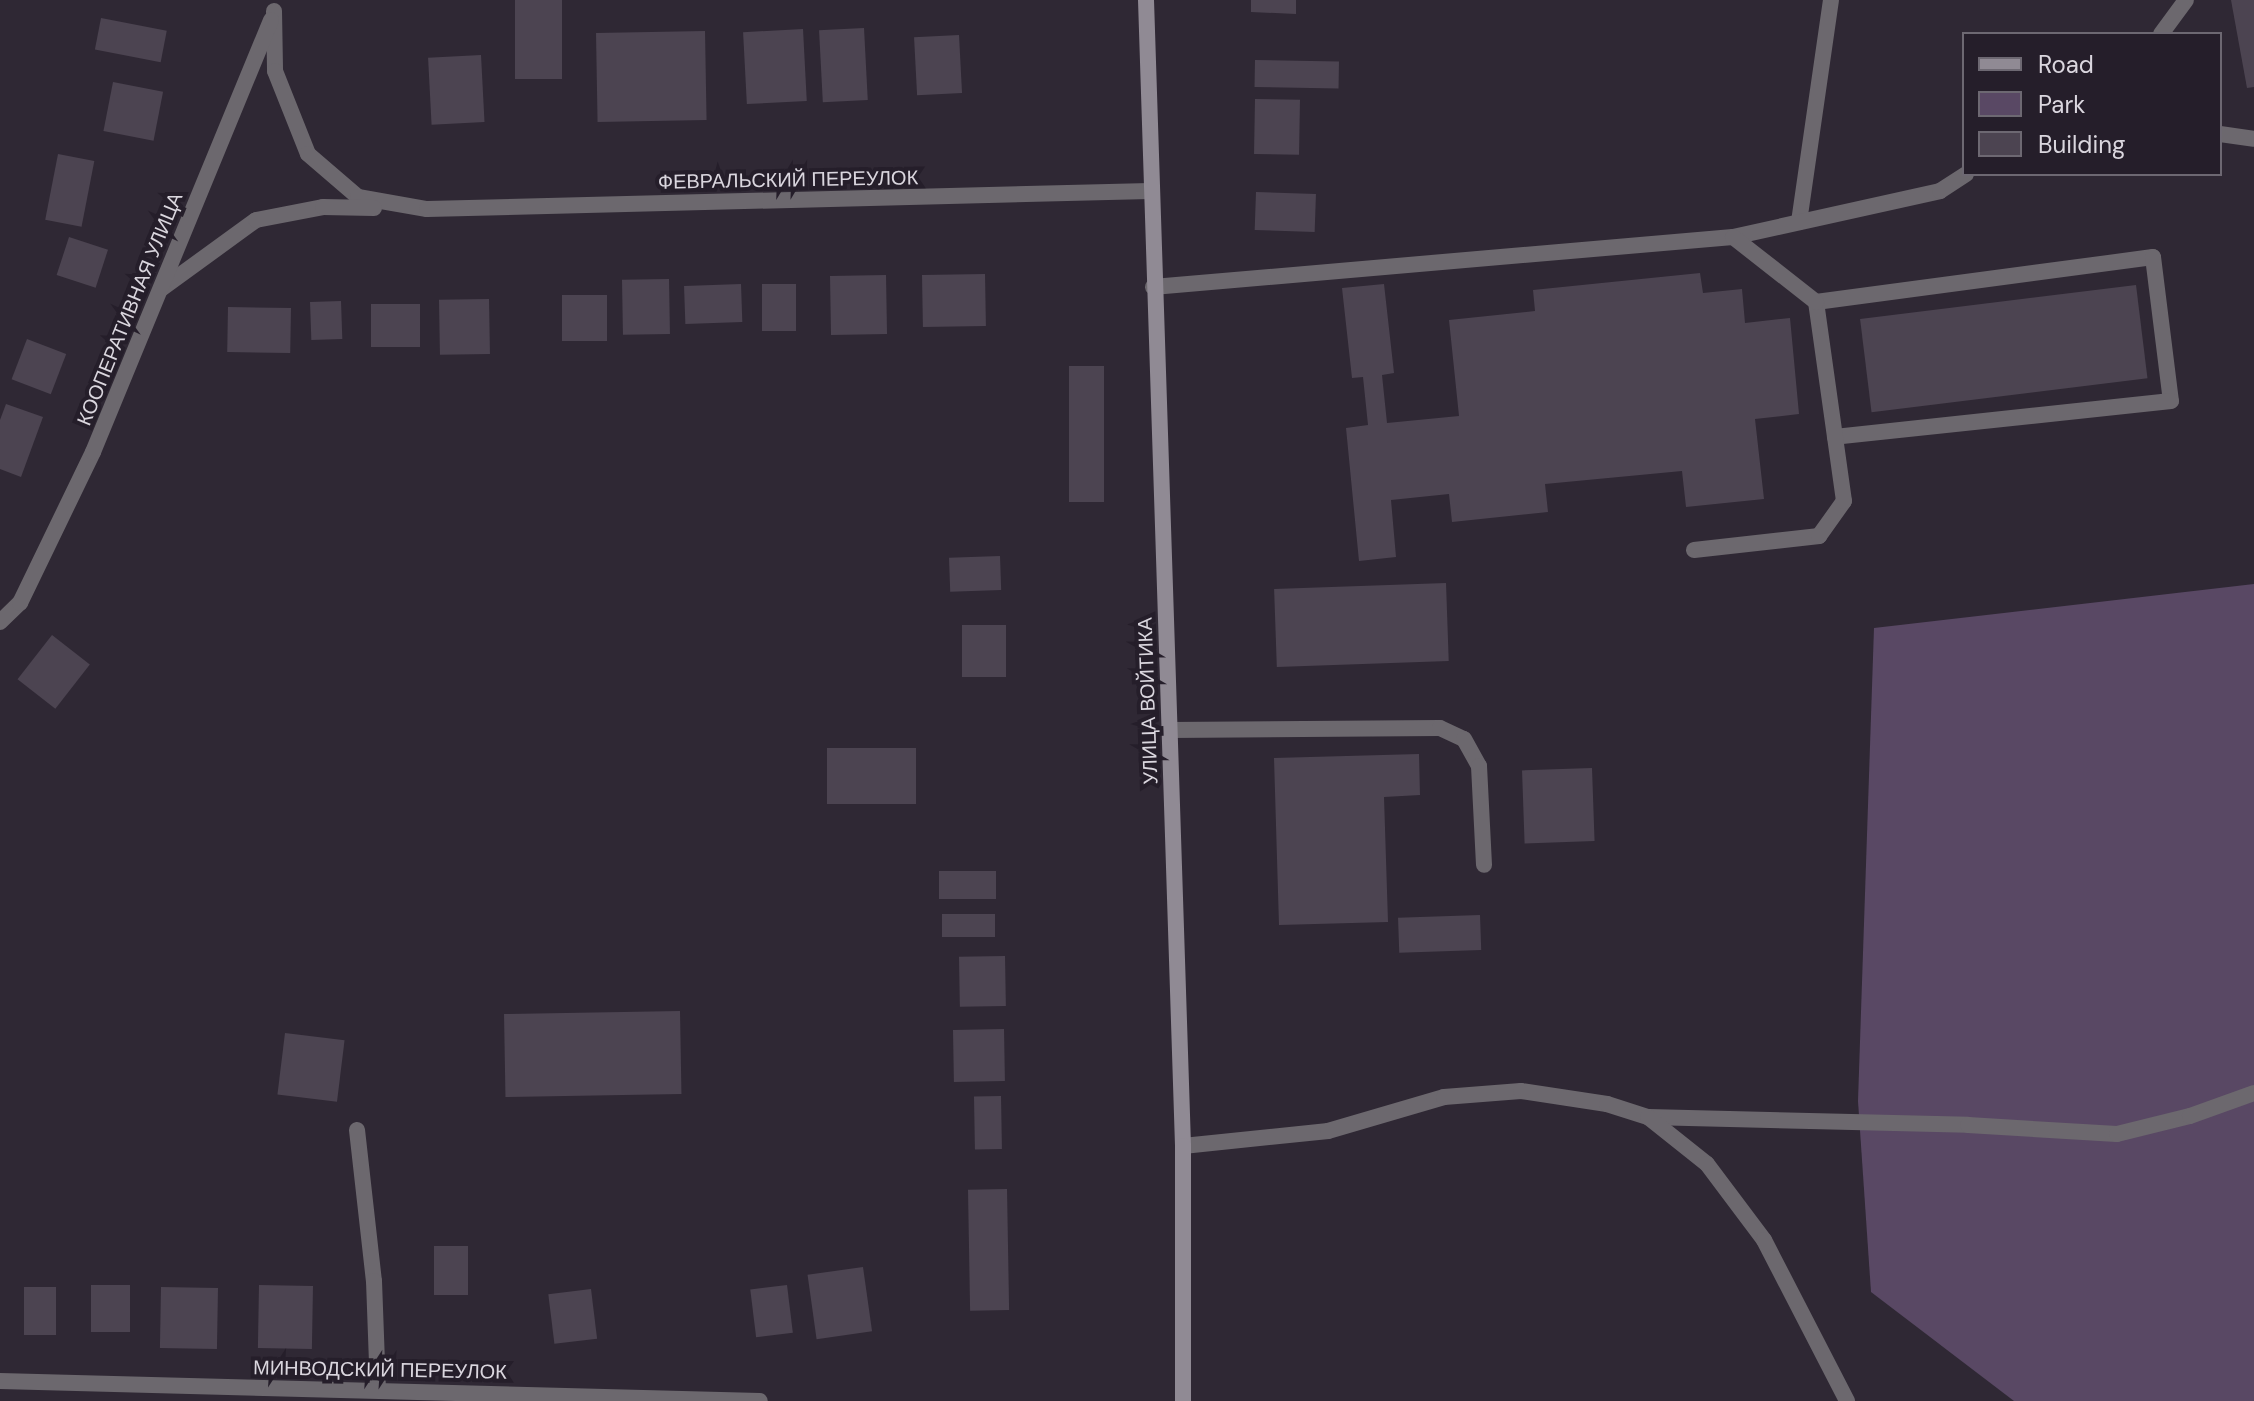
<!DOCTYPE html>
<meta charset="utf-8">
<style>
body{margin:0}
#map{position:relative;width:2254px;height:1401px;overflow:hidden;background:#2f2834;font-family:"DM Sans",sans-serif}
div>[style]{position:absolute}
.green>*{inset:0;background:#594864}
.building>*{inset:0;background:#4c4451;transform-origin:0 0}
.service>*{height:16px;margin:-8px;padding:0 8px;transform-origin:8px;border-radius:8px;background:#6c686e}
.minor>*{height:16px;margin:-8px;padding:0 8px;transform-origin:8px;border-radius:8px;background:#6c686e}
.secondary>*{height:16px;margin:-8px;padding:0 8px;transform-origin:8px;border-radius:8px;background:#908a94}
span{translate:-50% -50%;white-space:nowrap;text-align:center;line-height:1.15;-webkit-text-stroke:8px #251e2a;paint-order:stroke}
.street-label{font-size:20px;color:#dad6de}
.legend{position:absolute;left:1962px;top:32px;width:260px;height:144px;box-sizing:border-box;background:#251e2a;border:2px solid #6d6872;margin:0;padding:10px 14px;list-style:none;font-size:24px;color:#dad6de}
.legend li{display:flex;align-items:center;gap:16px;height:40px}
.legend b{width:40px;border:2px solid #6d6872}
</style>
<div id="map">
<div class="green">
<i style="clip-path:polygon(2254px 584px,2254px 1401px,2014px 1401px,1871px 1292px,1858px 1101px,1874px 628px)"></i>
</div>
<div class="building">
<i style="left:515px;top:0;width:47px;height:79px"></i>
<i style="clip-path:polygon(1251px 0,1296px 0,1296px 14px,1251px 12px)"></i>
<i style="clip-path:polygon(2231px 0,2254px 0,2254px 87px,2247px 88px)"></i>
<i style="left:101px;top:18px;width:67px;height:32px;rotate:11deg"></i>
<i style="left:864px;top:28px;width:72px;height:45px;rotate:87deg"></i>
<i style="left:803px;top:29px;width:72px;height:60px;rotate:87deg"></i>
<i style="left:705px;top:31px;width:89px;height:109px;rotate:89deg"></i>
<i style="left:959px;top:35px;width:58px;height:45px;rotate:87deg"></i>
<i style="left:481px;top:55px;width:67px;height:53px;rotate:87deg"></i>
<i style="left:1255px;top:60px;width:84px;height:27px;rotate:1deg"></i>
<i style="left:113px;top:82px;width:51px;height:50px;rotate:11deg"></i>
<i style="left:1255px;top:99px;width:45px;height:55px;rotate:1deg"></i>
<i style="left:58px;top:154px;width:37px;height:67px;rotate:11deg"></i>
<i style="left:1256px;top:192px;width:60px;height:38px;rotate:2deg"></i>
<i style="left:69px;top:237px;width:41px;height:40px;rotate:18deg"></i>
<i style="clip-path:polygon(1700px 273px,1703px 293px,1742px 289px,1745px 323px,1790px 318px,1799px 414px,1755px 419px,1764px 499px,1686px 507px,1682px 471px,1545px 484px,1548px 512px,1452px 522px,1449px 494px,1391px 500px,1396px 557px,1359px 561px,1346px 428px,1368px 425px,1363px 377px,1352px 378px,1342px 288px,1384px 284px,1394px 373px,1382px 375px,1387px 423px,1459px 416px,1449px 320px,1535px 311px,1533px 290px)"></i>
<i style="left:985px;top:274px;width:52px;height:63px;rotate:89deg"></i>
<i style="left:886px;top:275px;width:59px;height:56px;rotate:89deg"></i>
<i style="left:669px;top:279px;width:55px;height:47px;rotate:89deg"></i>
<i style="left:741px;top:284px;width:38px;height:57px;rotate:88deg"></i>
<i style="left:762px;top:284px;width:34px;height:47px"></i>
<i style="left:2136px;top:285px;width:94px;height:278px;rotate:83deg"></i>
<i style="left:607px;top:295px;width:46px;height:45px;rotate:90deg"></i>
<i style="left:489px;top:299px;width:55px;height:50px;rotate:89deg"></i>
<i style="left:341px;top:301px;width:38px;height:31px;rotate:88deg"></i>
<i style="left:371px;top:304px;width:49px;height:43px"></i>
<i style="left:228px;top:307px;width:63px;height:45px;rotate:1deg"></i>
<i style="left:27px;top:339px;width:42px;height:43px;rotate:21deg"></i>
<i style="left:1069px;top:366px;width:35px;height:136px"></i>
<i style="clip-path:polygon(6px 404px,43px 417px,21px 477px,0 469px,0 420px)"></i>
<i style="left:1000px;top:556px;width:34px;height:51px;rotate:88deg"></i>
<i style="left:1446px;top:583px;width:78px;height:172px;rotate:88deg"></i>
<i style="left:1006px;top:625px;width:52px;height:44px;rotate:90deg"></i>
<i style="left:52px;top:635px;width:48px;height:56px;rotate:38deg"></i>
<i style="left:916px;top:748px;width:56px;height:89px;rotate:90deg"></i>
<i style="clip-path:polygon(1419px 754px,1420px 795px,1384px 797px,1388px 922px,1279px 925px,1274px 758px)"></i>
<i style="left:1592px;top:768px;width:73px;height:70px;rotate:88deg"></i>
<i style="left:996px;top:871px;width:28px;height:57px;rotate:90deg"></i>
<i style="left:995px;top:914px;width:23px;height:53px;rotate:90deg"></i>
<i style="left:1480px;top:915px;width:35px;height:82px;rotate:88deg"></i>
<i style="left:1005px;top:956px;width:50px;height:46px;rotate:89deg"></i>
<i style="left:680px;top:1011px;width:83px;height:176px;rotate:89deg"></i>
<i style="left:1004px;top:1029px;width:52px;height:51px;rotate:89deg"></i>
<i style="left:285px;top:1033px;width:60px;height:62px;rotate:7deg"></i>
<i style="left:1001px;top:1096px;width:53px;height:27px;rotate:89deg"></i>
<i style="left:1007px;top:1189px;width:121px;height:39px;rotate:89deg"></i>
<i style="left:468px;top:1246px;width:49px;height:34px;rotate:90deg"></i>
<i style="left:863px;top:1267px;width:65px;height:56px;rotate:82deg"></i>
<i style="left:91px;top:1285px;width:39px;height:47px"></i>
<i style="left:259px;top:1285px;width:54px;height:63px;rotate:1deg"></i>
<i style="left:787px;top:1285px;width:48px;height:37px;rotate:83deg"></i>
<i style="left:24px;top:1287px;width:32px;height:48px"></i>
<i style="left:161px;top:1287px;width:57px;height:61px;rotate:1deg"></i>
<i style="left:591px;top:1289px;width:50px;height:43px;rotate:83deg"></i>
</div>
<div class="service">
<i style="left:2161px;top:34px;width:42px;rotate:-53.7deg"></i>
<i style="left:2220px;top:134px;width:34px;rotate:8deg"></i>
<i style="left:1799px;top:222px;width:224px;rotate:-81.8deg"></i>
<i style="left:1153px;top:287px;width:582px;rotate:-4.93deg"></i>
<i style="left:1733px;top:237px;width:212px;rotate:-12.5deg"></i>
<i style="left:1940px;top:191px;width:31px;rotate:-33deg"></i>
<i style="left:1816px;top:302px;width:340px;rotate:-7.6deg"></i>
<i style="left:2153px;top:257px;width:145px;rotate:82.9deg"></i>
<i style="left:2171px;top:401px;width:338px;rotate:173.9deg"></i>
<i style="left:1694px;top:550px;width:126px;rotate:-6.4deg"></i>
<i style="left:1819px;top:536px;width:43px;rotate:-54.5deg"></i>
<i style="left:1844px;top:501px;width:201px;rotate:-98deg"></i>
<i style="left:1816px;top:302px;width:105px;rotate:-141.9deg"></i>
<i style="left:1169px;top:730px;width:271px;rotate:-0.4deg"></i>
<i style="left:1440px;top:728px;width:26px;rotate:25deg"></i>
<i style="left:1464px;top:739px;width:31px;rotate:61deg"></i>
<i style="left:1479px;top:766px;width:99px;rotate:87.1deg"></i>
<i style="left:1648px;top:1117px;width:320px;rotate:1.4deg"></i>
<i style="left:1968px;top:1125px;width:149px;rotate:3.5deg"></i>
<i style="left:2117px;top:1134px;width:75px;rotate:-13.9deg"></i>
<i style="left:2190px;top:1116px;width:68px;rotate:-19.8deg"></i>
<i style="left:357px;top:1130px;width:152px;rotate:83.6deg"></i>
<i style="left:374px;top:1281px;width:109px;rotate:87.9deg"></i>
</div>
<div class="minor">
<i style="left:274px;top:11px;width:60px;rotate:89deg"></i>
<i style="left:275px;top:71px;width:89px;rotate:68.3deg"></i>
<i style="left:308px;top:154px;width:66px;rotate:40.7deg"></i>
<i style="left:358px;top:197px;width:70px;rotate:9.9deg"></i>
<i style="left:427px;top:209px;width:723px;rotate:-1.43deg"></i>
<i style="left:161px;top:289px;width:117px;rotate:-36deg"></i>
<i style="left:256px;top:220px;width:68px;rotate:-11deg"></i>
<i style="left:323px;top:207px;width:51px;rotate:1.1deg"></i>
<i style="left:0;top:622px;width:28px;rotate:-44deg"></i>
<i style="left:20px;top:603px;width:168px;rotate:-64.2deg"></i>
<i style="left:93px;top:452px;width:467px;rotate:-67.6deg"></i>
<i style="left:1183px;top:1146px;width:146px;rotate:-5.9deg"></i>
<i style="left:1328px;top:1131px;width:121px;rotate:-16.3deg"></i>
<i style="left:1444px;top:1097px;width:77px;rotate:-4.5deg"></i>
<i style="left:1521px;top:1091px;width:87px;rotate:8.6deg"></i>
<i style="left:1607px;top:1104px;width:43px;rotate:17.6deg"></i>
<i style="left:1648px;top:1117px;width:75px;rotate:38.5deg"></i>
<i style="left:1707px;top:1164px;width:95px;rotate:53.1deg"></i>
<i style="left:1764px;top:1240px;width:181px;rotate:62.7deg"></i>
<i style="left:0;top:1381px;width:760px;rotate:1.51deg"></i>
</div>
<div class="secondary">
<i style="left:1146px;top:0;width:1147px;rotate:88.15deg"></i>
<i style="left:1183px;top:1146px;width:255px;rotate:90deg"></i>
</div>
<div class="street-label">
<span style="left:788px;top:180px;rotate:-1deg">ФЕВРАЛЬСКИЙ ПЕРЕУЛОК</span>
<span style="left:130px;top:309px;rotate:-68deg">КООПЕРАТИВНАЯ УЛИЦА</span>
<span style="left:1148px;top:701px;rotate:-92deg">УЛИЦА ВОЙТИКА</span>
<span style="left:380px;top:1370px;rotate:1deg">МИНВОДСКИЙ ПЕРЕУЛОК</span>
</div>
<ul class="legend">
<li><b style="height:10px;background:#908a94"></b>Road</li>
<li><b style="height:22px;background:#594864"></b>Park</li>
<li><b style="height:22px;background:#4c4451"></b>Building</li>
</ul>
</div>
